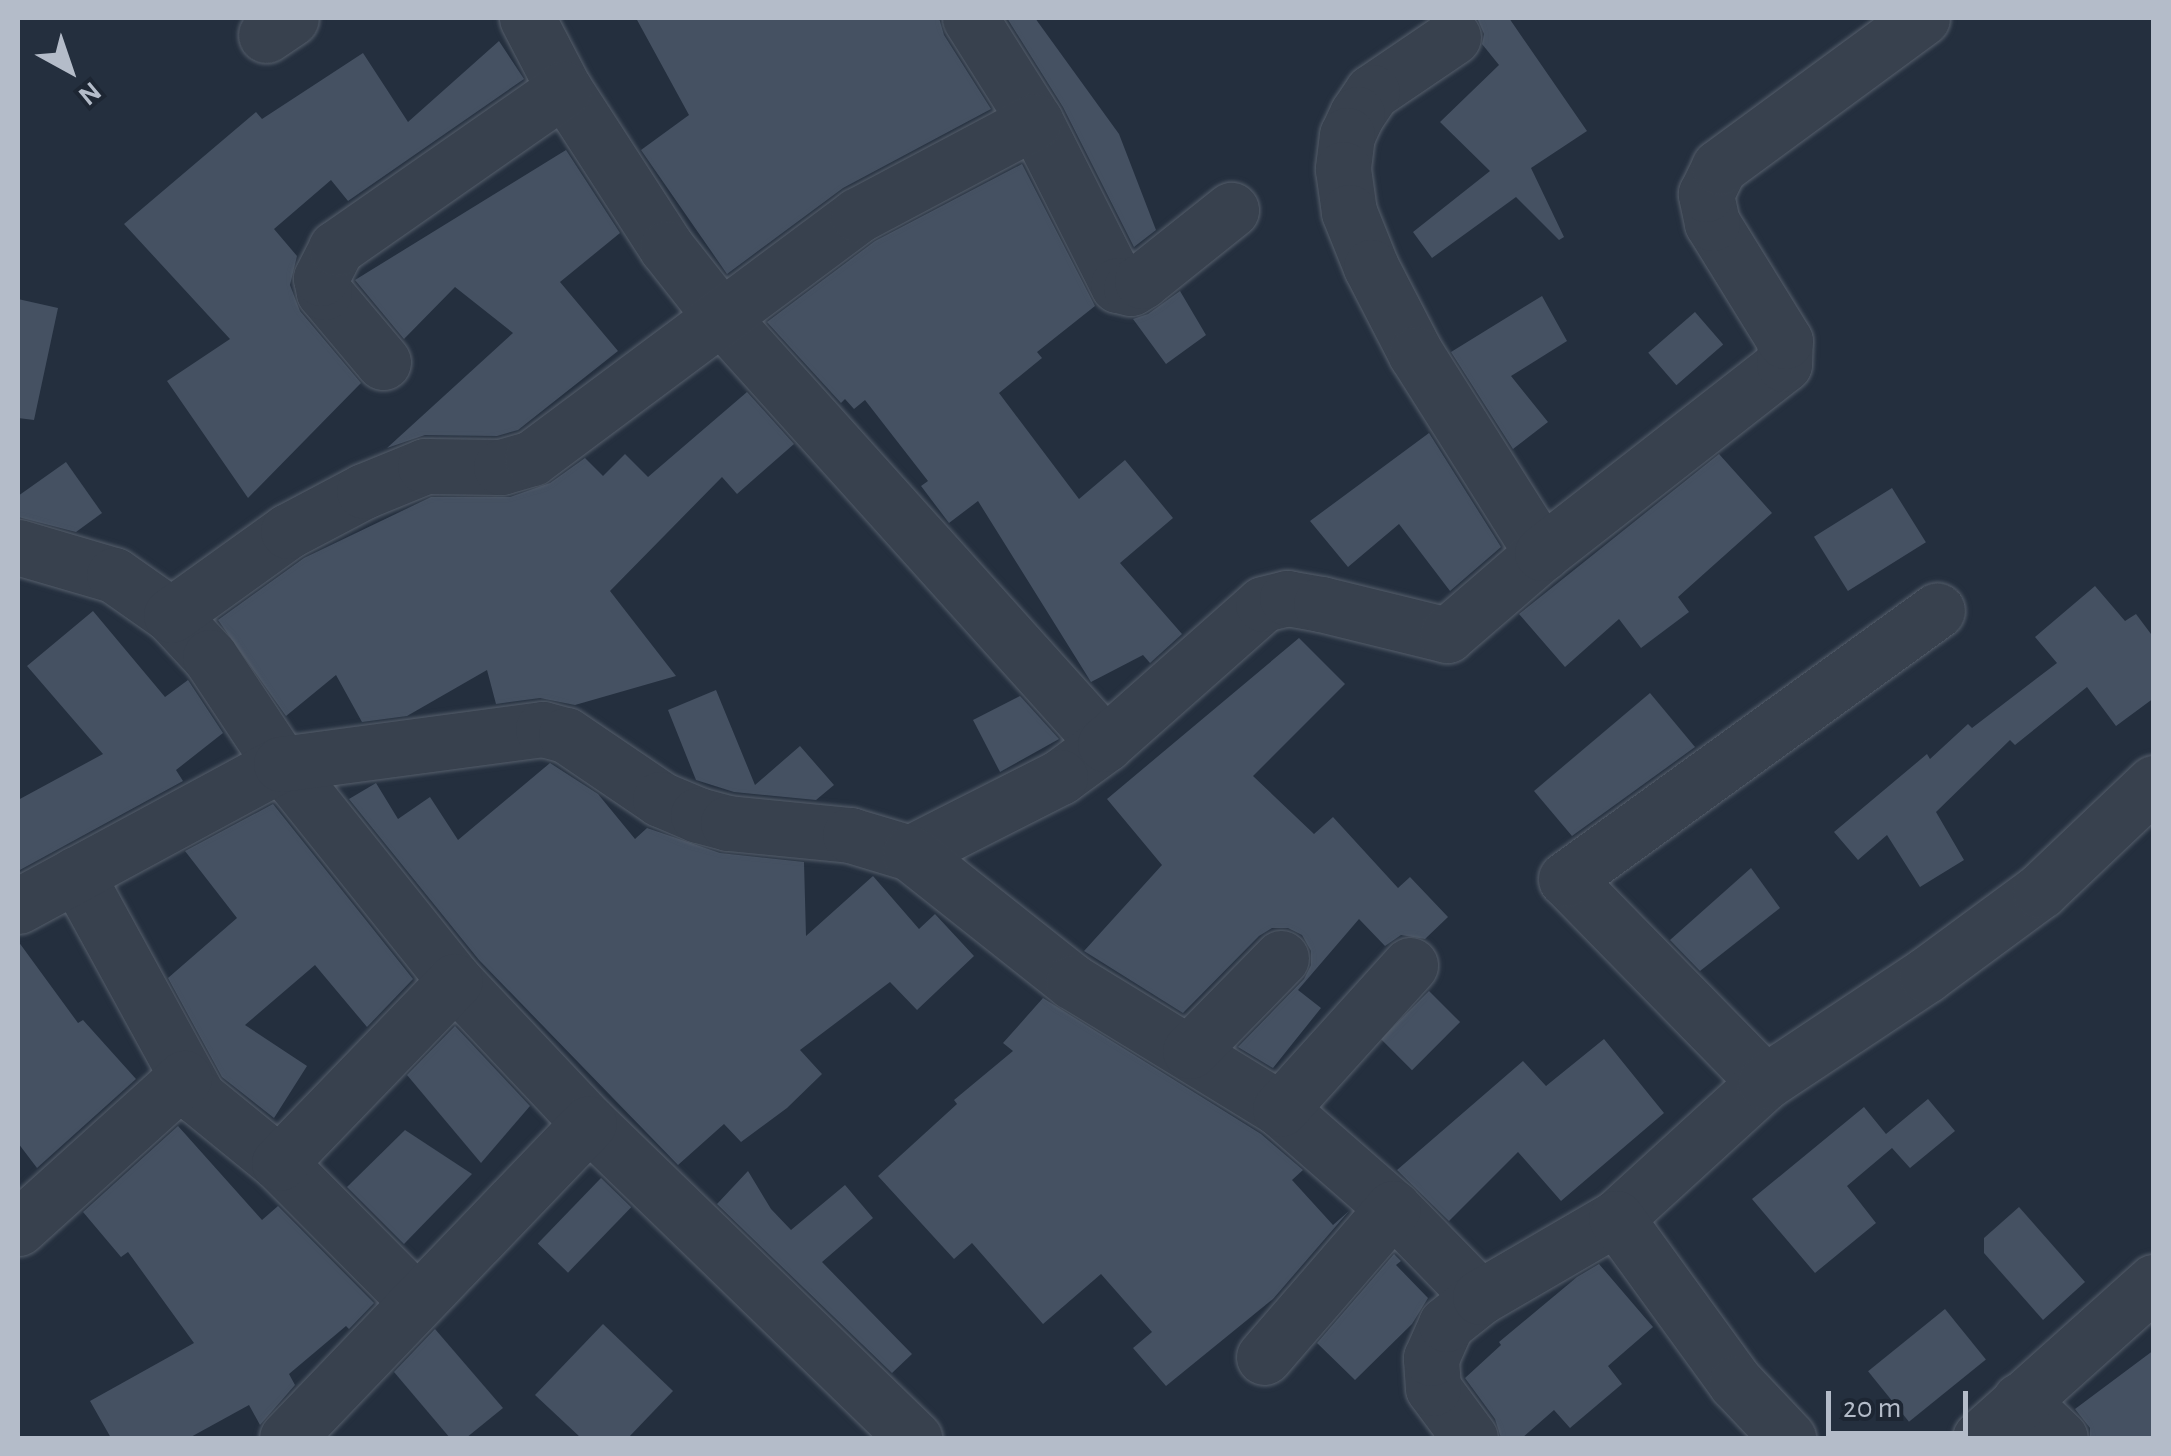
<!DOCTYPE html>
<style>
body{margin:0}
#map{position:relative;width:2171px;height:1456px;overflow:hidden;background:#242f3e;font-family:"Alegreya Sans",sans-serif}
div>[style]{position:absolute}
.building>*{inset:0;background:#455162;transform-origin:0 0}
.roads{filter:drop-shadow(0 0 2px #565f6c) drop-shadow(0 0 2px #565f6c)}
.street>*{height:55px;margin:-27.5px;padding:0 27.5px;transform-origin:27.5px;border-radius:27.5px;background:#38414e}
span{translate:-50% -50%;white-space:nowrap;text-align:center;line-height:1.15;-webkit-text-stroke:8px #1d2633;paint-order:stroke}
.frame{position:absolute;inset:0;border:20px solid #b4bcc9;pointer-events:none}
.north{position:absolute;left:20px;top:20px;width:100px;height:100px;-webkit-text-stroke:8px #1d2633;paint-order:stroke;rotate:140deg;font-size:28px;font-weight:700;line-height:40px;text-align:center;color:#b4bcc9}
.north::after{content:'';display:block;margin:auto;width:35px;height:45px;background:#b4bcc9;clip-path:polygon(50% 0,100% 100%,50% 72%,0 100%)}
.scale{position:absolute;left:1826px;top:1391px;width:142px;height:45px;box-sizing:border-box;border:5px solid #b4bcc9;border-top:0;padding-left:12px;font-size:30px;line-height:35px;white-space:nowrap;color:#b4bcc9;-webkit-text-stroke:8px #1d2633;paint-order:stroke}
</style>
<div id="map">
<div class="building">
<i style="clip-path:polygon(636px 18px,939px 18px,944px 35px,991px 109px,843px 188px,727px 274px,641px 150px,689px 115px)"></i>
<i style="clip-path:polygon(1007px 18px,1035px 18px,1119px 134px,1156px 230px,1134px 247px,1063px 107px)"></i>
<i style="clip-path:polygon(1477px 18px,1509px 18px,1587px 131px,1531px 168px,1564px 237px,1559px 240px,1516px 197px,1432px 258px,1413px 232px,1490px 171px,1440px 122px,1499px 65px,1482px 44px,1484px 34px)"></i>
<i style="clip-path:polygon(499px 41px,524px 79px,348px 201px,331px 180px,274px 229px,297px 256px,290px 285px,300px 311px,361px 383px,248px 498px,167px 381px,230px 339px,124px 224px,256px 112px,262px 119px,363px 53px,408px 122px)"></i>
<i style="clip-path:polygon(566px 150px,620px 233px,560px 282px,618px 351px,518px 430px,497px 436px,425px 435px,387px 448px,513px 333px,455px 287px,404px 339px,355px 280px)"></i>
<i style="clip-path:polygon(1022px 164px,1095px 306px,1037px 352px,1042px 358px,999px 393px,1079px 499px,1125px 460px,1173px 518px,1120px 563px,1182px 634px,1150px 663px,1143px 655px,1091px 682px,978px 501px,949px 523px,921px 486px,928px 481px,865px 400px,854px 409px,845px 399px,841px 403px,767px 322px,875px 241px)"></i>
<i style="clip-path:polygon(1180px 291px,1206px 335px,1166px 364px,1133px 319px,1148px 314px)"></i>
<i style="clip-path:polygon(1542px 296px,1567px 341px,1511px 376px,1548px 422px,1513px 449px,1451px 352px)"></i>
<i style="clip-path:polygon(18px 299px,58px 308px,34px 420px,18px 418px)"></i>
<i style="left:1695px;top:312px;width:43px;height:62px;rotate:49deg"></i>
<i style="clip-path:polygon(747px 392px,794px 444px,737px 494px,722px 477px,610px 591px,676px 676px,575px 705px,540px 698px,496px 704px,487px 670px,407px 716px,362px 722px,336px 675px,286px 716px,218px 620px,304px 558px,431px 497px,510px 497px,550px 483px,585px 458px,603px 476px,625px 454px,648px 477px)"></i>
<i style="clip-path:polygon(1429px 433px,1501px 547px,1450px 591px,1399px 524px,1348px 567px,1310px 521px)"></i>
<i style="clip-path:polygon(1719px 454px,1772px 513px,1678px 597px,1689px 612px,1641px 648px,1619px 619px,1565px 667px,1519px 614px)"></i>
<i style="clip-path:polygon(66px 462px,102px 513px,76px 532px,18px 517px,18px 496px)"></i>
<i style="left:1892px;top:488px;width:64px;height:92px;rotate:58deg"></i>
<i style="clip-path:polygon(2095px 586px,2125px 621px,2136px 614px,2154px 638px,2154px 698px,2116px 726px,2087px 687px,2015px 745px,2010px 740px,1936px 812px,1964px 860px,1920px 887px,1887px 835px,1858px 860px,1834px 832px,1927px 754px,1930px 759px,1968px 724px,1972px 728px,2057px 663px,2035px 637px)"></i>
<i style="clip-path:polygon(93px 611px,165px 697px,188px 680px,223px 733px,176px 770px,183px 781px,18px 871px,18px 800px,103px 754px,27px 666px)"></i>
<i style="clip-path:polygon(1299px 638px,1345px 684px,1253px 776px,1314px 834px,1333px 817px,1398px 888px,1410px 877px,1448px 917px,1425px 939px,1401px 935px,1385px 946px,1359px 919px,1298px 990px,1321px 1008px,1273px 1068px,1238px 1047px,1304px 979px,1311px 965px,1311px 951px,1302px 935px,1288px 928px,1272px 928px,1259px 936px,1183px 1013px,1084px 951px,1162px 865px,1107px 799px)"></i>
<i style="clip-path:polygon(716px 690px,755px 785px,800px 746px,834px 785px,816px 800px,734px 792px,696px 780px,668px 710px)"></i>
<i style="clip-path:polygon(1650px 693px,1695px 747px,1572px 836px,1534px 791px)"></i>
<i style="clip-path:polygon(1020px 696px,1059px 739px,1000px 772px,973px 720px)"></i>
<i style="clip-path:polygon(550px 763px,598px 794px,635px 839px,647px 828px,720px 853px,804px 862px,806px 936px,873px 876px,919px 929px,935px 914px,974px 956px,917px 1010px,890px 982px,800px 1050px,822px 1074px,787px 1108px,741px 1142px,724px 1124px,678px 1165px,479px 960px,349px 799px,376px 783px,398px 819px,430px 797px,458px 840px)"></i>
<i style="clip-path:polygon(273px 804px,413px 979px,367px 1027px,315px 965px,245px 1025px,307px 1066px,274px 1118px,222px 1077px,168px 978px,237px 918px,185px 851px)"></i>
<i style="clip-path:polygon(1751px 868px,1780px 908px,1700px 971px,1670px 940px)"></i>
<i style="clip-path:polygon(18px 941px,78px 1023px,83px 1020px,136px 1079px,37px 1168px,18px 1143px)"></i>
<i style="left:1429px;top:991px;width:44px;height:68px;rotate:45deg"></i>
<i style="clip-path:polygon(1043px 998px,1261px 1134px,1303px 1170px,1292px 1180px,1333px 1225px,1349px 1211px,1273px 1299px,1166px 1386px,1133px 1348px,1152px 1332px,1101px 1274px,1043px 1324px,972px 1243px,954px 1259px,878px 1176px,957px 1104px,954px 1100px,1013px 1051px,1003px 1043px)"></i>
<i style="clip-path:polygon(455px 1026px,530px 1106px,481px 1163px,407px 1075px)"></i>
<i style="clip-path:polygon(1604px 1039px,1664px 1113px,1561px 1201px,1518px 1152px,1449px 1221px,1397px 1170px,1523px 1061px,1546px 1086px)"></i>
<i style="clip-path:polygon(1928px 1099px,1955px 1131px,1910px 1168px,1892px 1148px,1847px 1186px,1876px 1223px,1815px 1273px,1752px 1199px,1864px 1107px,1886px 1134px)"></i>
<i style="clip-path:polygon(178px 1126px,262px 1220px,278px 1206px,374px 1303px,349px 1329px,346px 1326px,289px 1374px,295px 1385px,260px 1425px,249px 1405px,189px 1438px,111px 1438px,90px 1401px,194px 1343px,128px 1252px,121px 1257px,83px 1212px)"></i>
<i style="clip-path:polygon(405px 1130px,472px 1174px,404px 1244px,347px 1187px)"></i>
<i style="clip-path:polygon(748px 1171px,771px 1209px,791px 1230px,845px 1185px,873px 1218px,822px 1262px,912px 1354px,892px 1373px,717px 1204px)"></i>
<i style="left:601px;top:1178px;width:42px;height:91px;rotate:44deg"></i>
<i style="clip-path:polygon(2019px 1207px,2085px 1282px,2043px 1320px,1984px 1253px,1984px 1238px)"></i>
<i style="clip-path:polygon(1394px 1254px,1401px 1261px,1396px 1265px,1428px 1298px,1412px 1324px,1355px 1380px,1317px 1343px)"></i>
<i style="clip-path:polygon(1599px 1264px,1653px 1327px,1608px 1366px,1622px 1384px,1570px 1428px,1554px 1410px,1522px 1438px,1501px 1438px,1495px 1419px,1465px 1378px,1501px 1345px,1499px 1342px,1577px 1277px)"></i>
<i style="left:1945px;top:1309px;width:65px;height:99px;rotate:51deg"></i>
<i style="clip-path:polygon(603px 1324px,673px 1391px,628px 1438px,581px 1438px,535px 1395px)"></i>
<i style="clip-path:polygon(435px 1329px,503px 1408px,466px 1438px,450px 1438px,394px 1372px)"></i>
<i style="clip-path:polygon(2154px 1350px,2154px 1438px,2090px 1438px,2090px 1428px,2075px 1409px)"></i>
</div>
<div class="roads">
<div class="street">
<i style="left:527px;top:18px;width:80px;rotate:62.5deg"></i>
<i style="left:564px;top:89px;width:189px;rotate:57.1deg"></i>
<i style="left:667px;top:248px;width:89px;rotate:51.8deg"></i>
<i style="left:722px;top:318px;width:573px;rotate:48.04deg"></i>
<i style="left:1105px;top:744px;width:56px;rotate:143.7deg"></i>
<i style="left:1060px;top:777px;width:168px;rotate:153.1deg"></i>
<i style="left:970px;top:18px;width:122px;rotate:57.7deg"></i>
<i style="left:1035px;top:121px;width:184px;rotate:63.2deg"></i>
<i style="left:1118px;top:285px;width:13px;rotate:13deg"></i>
<i style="left:1131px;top:288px;width:13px;rotate:-32deg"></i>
<i style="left:1142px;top:281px;width:114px;rotate:-38.6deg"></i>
<i style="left:266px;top:35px;width:30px;rotate:-34deg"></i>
<i style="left:1453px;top:37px;width:98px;rotate:145.8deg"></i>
<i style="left:1372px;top:92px;width:27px;rotate:124deg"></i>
<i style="left:1357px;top:114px;width:23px;rotate:115deg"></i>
<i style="left:1347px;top:135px;width:34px;rotate:97deg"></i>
<i style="left:1343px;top:169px;width:43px;rotate:82.1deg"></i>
<i style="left:1349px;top:212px;width:59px;rotate:68.2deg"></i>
<i style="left:1371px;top:267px;width:98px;rotate:62.7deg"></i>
<i style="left:1416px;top:354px;width:236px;rotate:57.7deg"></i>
<i style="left:383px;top:362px;width:92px;rotate:-130.1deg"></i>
<i style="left:324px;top:292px;width:14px;rotate:-102deg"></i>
<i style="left:321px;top:278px;width:34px;rotate:-63deg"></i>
<i style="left:336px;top:248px;width:278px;rotate:-34.9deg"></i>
<i style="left:18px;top:547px;width:100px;rotate:16.3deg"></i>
<i style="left:114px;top:575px;width:70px;rotate:35.1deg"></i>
<i style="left:171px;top:615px;width:57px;rotate:47.1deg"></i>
<i style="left:210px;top:657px;width:128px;rotate:56.4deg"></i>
<i style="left:281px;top:764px;width:278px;rotate:51.3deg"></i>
<i style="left:455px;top:981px;width:195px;rotate:46.7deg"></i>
<i style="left:589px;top:1123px;width:453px;rotate:44.1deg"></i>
<i style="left:171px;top:615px;width:144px;rotate:-35.7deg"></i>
<i style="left:288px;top:531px;width:86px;rotate:-27.8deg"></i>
<i style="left:364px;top:491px;width:66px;rotate:-22.3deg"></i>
<i style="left:425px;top:466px;width:76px;rotate:0.8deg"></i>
<i style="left:501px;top:467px;width:32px;rotate:-16deg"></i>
<i style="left:532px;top:458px;width:407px;rotate:-36.7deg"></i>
<i style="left:858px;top:215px;width:200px;rotate:-28deg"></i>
<i style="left:1105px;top:744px;width:211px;rotate:-41.5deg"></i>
<i style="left:1263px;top:604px;width:25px;rotate:-14deg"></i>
<i style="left:1287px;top:598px;width:35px;rotate:10deg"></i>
<i style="left:1321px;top:604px;width:130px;rotate:13.8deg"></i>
<i style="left:1447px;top:635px;width:125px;rotate:-40.8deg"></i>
<i style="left:1542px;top:553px;width:307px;rotate:-38deg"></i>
<i style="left:1784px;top:364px;width:23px;rotate:-88deg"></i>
<i style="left:1785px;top:341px;width:139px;rotate:-121.7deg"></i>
<i style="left:1712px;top:223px;width:30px;rotate:-102deg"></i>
<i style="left:1706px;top:194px;width:30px;rotate:-64deg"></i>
<i style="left:1719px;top:167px;width:252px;rotate:-36.3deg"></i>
<i style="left:76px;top:874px;width:254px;rotate:61.3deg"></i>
<i style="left:198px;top:1097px;width:104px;rotate:39.2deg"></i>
<i style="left:279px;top:1163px;width:193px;rotate:45.2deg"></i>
<i style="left:18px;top:906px;width:299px;rotate:-28.4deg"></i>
<i style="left:281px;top:764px;width:264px;rotate:-7.6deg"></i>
<i style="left:543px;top:729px;width:24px;rotate:15deg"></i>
<i style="left:566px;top:735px;width:114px;rotate:34.2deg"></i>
<i style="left:660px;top:799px;width:41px;rotate:22.8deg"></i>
<i style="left:698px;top:815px;width:31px;rotate:15deg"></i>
<i style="left:728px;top:823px;width:123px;rotate:5.6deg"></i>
<i style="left:850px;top:835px;width:63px;rotate:16.7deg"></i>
<i style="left:910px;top:853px;width:208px;rotate:38.4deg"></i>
<i style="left:1073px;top:982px;width:243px;rotate:31.5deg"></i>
<i style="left:1280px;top:1109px;width:150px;rotate:41.2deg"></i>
<i style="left:1393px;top:1208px;width:124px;rotate:45.7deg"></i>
<i style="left:1190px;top:1051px;width:130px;rotate:-45.6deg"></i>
<i style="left:1765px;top:1082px;width:284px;rotate:-134.4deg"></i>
<i style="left:1566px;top:879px;width:458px;rotate:-35.9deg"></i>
<i style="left:1280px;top:1109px;width:194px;rotate:-47.9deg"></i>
<i style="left:279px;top:1163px;width:253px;rotate:-46deg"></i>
<i style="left:1616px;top:1218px;width:202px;rotate:-42.4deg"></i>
<i style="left:1765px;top:1082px;width:193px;rotate:-33.6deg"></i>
<i style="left:1926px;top:975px;width:142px;rotate:-36.4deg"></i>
<i style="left:2040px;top:891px;width:157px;rotate:-43.5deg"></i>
<i style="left:18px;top:1228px;width:224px;rotate:-42.1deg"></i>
<i style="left:1264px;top:1357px;width:197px;rotate:-49.1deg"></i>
<i style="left:2020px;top:1400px;width:55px;rotate:43.5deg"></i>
<i style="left:287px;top:1438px;width:436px;rotate:-46.2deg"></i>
<i style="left:1470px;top:1438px;width:62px;rotate:-126.5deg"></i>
<i style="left:1433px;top:1388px;width:30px;rotate:-94deg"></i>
<i style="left:1431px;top:1358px;width:37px;rotate:-66deg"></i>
<i style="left:1446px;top:1324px;width:43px;rotate:-38.5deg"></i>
<i style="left:1480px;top:1297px;width:157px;rotate:-30.2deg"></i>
<i style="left:1616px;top:1218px;width:204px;rotate:54deg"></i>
<i style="left:1736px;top:1383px;width:76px;rotate:46.6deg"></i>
<i style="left:1980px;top:1438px;width:234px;rotate:-41.9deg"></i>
</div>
</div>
<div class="frame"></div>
<div class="north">N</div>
<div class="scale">20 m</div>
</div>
